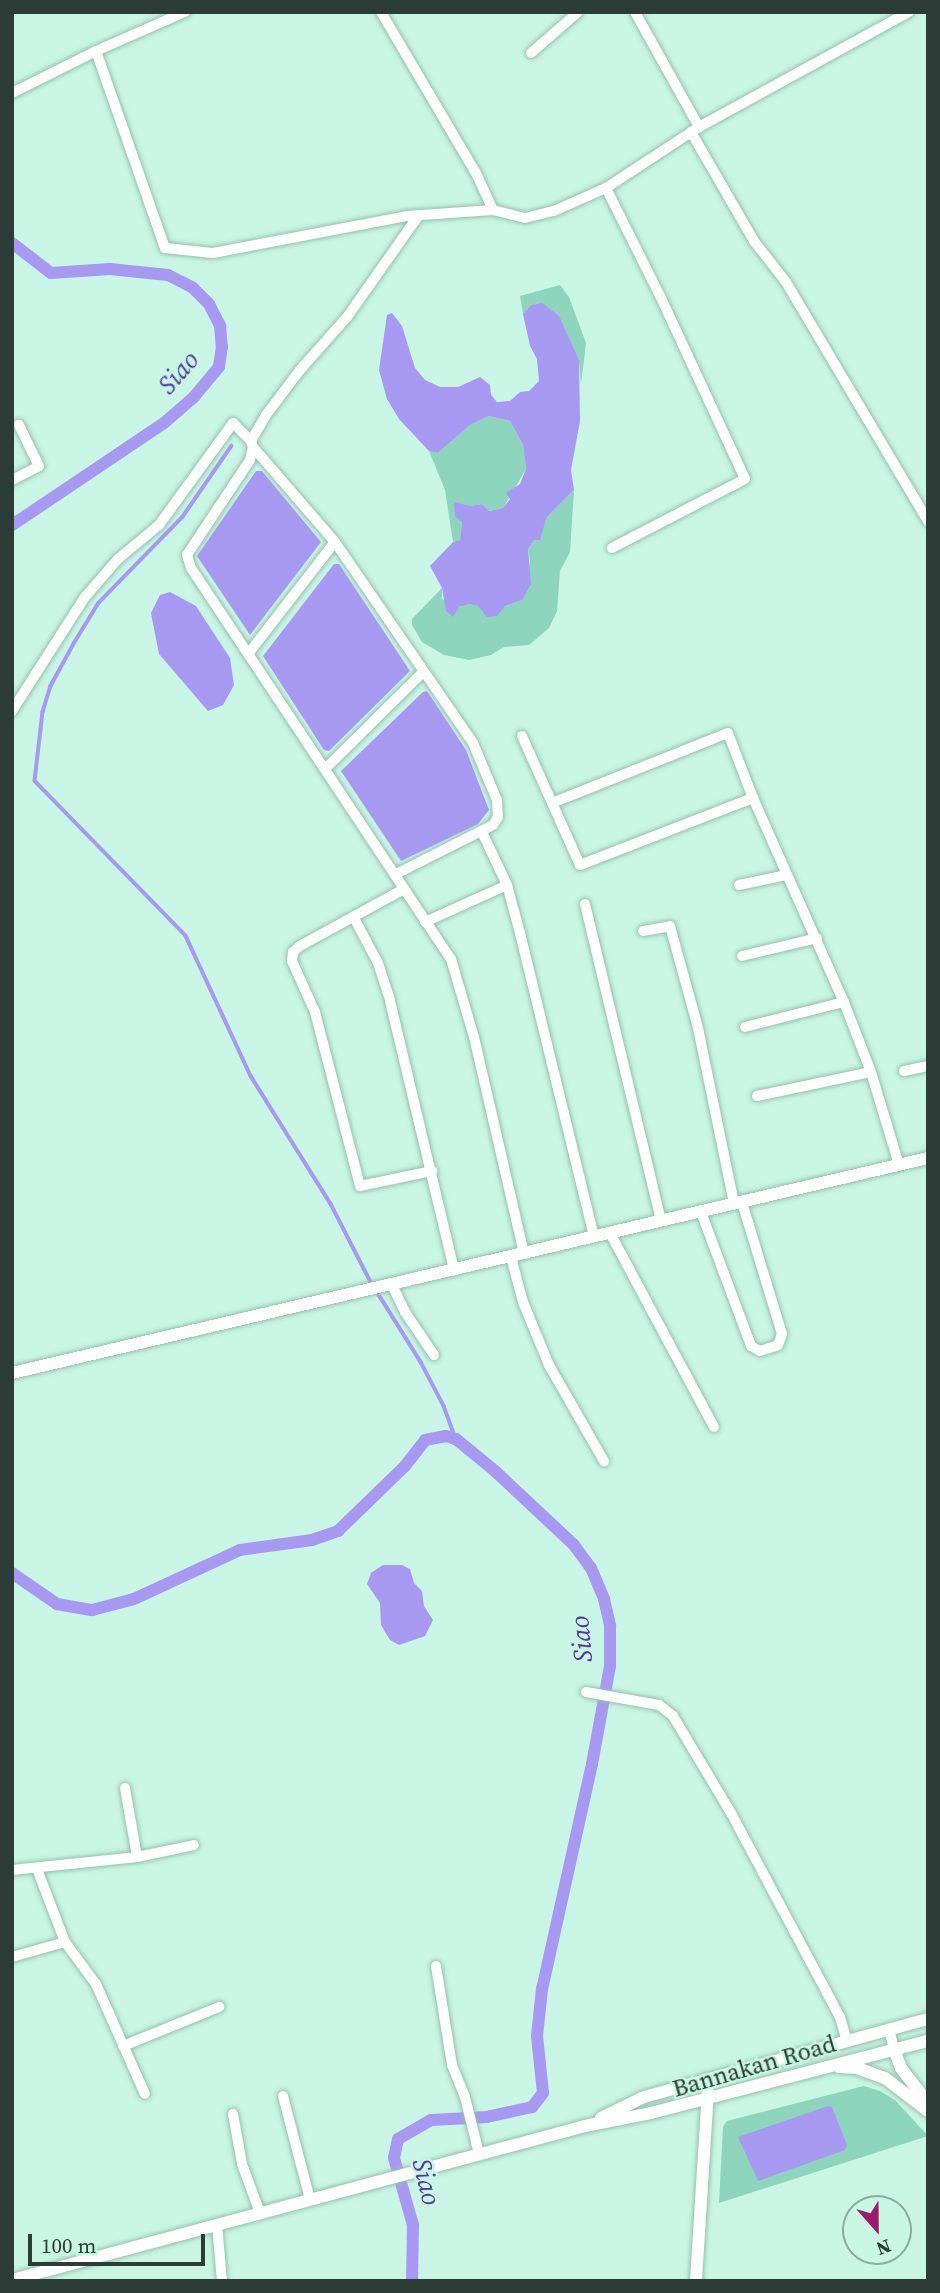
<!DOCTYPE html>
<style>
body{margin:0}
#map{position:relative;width:940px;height:2293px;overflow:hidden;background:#c8f5e4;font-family:"Source Serif 4",serif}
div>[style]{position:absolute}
.green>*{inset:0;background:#8cd5bc}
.water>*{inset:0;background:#a798f1}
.stream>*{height:3.5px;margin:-1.75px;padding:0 1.75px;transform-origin:1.75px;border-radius:1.75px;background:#a798f1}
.canal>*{height:12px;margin:-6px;padding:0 6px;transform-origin:6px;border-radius:6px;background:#a798f1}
.roads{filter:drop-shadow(0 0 2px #95c0b0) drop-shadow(0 0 2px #95c0b0)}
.minor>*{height:10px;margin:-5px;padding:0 5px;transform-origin:5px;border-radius:5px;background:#fff}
.tertiary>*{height:12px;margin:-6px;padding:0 6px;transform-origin:6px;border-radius:6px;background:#fff}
span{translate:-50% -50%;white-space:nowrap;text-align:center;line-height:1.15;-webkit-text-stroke:5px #c8f5e4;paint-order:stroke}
.street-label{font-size:24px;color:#2c3d37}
.water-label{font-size:26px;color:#54399f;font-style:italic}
.frame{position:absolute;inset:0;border:14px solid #2c3d37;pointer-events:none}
.north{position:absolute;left:842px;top:2195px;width:70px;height:70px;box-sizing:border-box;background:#c8f5e4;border:2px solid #8aab9f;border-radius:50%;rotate:159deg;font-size:19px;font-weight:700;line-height:28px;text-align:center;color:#2c3d37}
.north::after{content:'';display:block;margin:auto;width:24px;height:32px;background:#9f1969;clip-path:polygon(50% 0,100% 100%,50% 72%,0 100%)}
.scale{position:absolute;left:28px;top:2234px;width:177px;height:32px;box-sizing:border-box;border:4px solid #2c3d37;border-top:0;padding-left:9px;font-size:21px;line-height:24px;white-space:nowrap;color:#2c3d37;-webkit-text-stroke:5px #c8f5e4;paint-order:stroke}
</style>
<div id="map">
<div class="green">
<i style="clip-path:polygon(560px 285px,569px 297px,586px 343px,581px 384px,579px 360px,531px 305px,523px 314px,520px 296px)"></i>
<i style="clip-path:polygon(489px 416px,510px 421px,523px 445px,526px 469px,503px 508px,488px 511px,482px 504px,470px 506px,462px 522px,460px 540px,453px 542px,445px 490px,429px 451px,438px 453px,470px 425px)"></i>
<i style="clip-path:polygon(574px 490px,570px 552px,560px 571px,557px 611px,549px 628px,529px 645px,504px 647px,491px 655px,469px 660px,444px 655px,422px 642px,412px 625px,412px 619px,442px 588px,442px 599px,459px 607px,470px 604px,505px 606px,522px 600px,530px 562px,528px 549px,534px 540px,540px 539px,547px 517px)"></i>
<i style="clip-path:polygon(864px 2086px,880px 2091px,895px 2100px,928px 2136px,719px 2203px,723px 2127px,727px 2121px)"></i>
</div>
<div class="water">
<i style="clip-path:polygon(542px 303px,559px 316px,579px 360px,580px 421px,571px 470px,574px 490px,547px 517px,540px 540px,534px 540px,528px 549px,531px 584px,522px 600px,505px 606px,497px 616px,487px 617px,478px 606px,470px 604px,459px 607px,453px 617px,446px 611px,442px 588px,430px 566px,453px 542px,460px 540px,462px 522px,455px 516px,454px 502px,470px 506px,482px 504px,489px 511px,503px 508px,510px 499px,506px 493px,520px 484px,526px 469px,523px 445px,510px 421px,489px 416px,470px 425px,438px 453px,429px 451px,399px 419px,387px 399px,379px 370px,387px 315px,392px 313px,402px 326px,415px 368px,425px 380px,440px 387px,458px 387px,480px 377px,490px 385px,491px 395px,497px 402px,510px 401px,520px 392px,529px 391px,539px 381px,537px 359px,530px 346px,523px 314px,531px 305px)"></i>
<i style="clip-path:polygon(256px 471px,262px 471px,321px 542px,250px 635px,197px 556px)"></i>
<i style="clip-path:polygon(334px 564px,339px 564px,410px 671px,329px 751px,324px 750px,263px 656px)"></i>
<i style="clip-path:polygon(170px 592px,196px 606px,230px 658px,234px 685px,223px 705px,208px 711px,159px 654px,151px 613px,160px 595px)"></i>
<i style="clip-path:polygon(427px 691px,466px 750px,489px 810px,478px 824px,401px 861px,341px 771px,423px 692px)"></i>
<i style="clip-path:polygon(383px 1565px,402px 1565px,410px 1569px,414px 1583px,422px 1591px,424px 1606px,433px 1620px,425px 1636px,399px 1645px,390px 1640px,381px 1625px,380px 1603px,367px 1584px,371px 1573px)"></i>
<i style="clip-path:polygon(828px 2106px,832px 2107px,847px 2145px,845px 2150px,758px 2181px,738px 2137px)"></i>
</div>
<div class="stream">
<i style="left:232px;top:446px;width:86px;rotate:124.6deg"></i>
<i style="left:183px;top:517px;width:120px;rotate:134.3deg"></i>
<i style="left:99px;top:603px;width:48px;rotate:121.4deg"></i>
<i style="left:74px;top:644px;width:48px;rotate:118.7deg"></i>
<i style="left:51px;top:686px;width:27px;rotate:107deg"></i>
<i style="left:43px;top:712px;width:69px;rotate:96.6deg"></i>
<i style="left:35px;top:781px;width:216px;rotate:45.7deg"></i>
<i style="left:186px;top:936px;width:154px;rotate:65.1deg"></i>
<i style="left:251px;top:1076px;width:151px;rotate:58deg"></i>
<i style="left:331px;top:1204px;width:90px;rotate:62.9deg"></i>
<i style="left:376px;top:1290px;width:85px;rotate:58deg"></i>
<i style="left:421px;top:1362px;width:50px;rotate:62.4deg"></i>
<i style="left:444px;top:1406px;width:35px;rotate:70deg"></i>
</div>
<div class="canal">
<i style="left:12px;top:243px;width:49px;rotate:37.6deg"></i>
<i style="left:51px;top:273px;width:59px;rotate:-3.9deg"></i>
<i style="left:110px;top:269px;width:58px;rotate:5.9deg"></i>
<i style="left:168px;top:275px;width:28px;rotate:27deg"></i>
<i style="left:193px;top:288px;width:23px;rotate:45deg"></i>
<i style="left:209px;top:304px;width:25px;rotate:63deg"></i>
<i style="left:220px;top:326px;width:21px;rotate:85deg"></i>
<i style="left:222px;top:347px;width:20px;rotate:99deg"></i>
<i style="left:219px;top:367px;width:39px;rotate:130deg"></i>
<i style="left:194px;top:397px;width:40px;rotate:139deg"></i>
<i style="left:164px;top:423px;width:183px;rotate:146.1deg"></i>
<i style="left:12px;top:1573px;width:55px;rotate:34.6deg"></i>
<i style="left:57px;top:1604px;width:36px;rotate:10deg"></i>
<i style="left:92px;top:1610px;width:43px;rotate:-14.7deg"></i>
<i style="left:134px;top:1599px;width:117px;rotate:-24.8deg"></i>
<i style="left:240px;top:1550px;width:73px;rotate:-7.9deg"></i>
<i style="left:312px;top:1540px;width:28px;rotate:-19deg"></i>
<i style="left:338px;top:1531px;width:93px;rotate:-44.1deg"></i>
<i style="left:405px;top:1466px;width:33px;rotate:-52deg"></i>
<i style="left:425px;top:1440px;width:21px;rotate:-11deg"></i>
<i style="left:446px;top:1436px;width:10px;rotate:17deg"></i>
<i style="left:456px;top:1439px;width:50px;rotate:39.4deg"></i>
<i style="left:495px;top:1471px;width:108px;rotate:43.1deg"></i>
<i style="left:574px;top:1545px;width:29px;rotate:54deg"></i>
<i style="left:591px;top:1568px;width:34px;rotate:67deg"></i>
<i style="left:604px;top:1599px;width:28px;rotate:77deg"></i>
<i style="left:610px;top:1626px;width:40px;rotate:90deg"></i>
<i style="left:610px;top:1666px;width:100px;rotate:100.4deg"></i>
<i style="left:592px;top:1764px;width:230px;rotate:102.5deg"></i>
<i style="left:542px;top:1989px;width:47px;rotate:96.1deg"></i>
<i style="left:537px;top:2036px;width:57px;rotate:84deg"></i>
<i style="left:543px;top:2093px;width:18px;rotate:128deg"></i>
<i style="left:532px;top:2107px;width:46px;rotate:167.5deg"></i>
<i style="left:487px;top:2117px;width:56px;rotate:176.9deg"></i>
<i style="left:431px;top:2120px;width:38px;rotate:150deg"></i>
<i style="left:398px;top:2139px;width:19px;rotate:102deg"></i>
<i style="left:394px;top:2158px;width:70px;rotate:74.2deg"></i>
<i style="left:413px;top:2225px;width:56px;rotate:91deg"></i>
</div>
<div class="roads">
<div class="minor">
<i style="left:381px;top:12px;width:187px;rotate:59.5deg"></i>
<i style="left:476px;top:173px;width:41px;rotate:65.3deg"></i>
<i style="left:493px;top:210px;width:33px;rotate:14deg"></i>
<i style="left:525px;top:218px;width:30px;rotate:-14deg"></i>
<i style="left:554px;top:211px;width:57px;rotate:-23.9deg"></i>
<i style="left:606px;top:188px;width:111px;rotate:-33.3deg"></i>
<i style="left:699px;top:127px;width:239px;rotate:-28.7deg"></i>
<i style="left:635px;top:12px;width:132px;rotate:60.9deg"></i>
<i style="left:96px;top:51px;width:209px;rotate:70.7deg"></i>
<i style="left:165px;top:248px;width:48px;rotate:5.9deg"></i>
<i style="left:213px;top:253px;width:197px;rotate:-10.8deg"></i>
<i style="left:407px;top:216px;width:86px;rotate:-4deg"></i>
<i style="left:531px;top:53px;width:62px;rotate:-41.1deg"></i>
<i style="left:12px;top:93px;width:94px;rotate:-26.6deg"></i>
<i style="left:96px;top:51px;width:97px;rotate:-23.7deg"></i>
<i style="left:691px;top:132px;width:126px;rotate:60deg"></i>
<i style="left:754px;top:241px;width:52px;rotate:52deg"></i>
<i style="left:786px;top:282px;width:278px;rotate:59.3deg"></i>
<i style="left:606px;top:188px;width:125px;rotate:63.4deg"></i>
<i style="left:662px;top:300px;width:197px;rotate:65.1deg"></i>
<i style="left:745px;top:479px;width:150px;rotate:152.6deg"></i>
<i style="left:419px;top:215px;width:125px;rotate:125.2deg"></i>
<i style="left:347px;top:317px;width:71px;rotate:131.6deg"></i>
<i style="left:300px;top:370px;width:56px;rotate:127.1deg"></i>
<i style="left:266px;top:415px;width:30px;rotate:120deg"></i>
<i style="left:251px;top:441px;width:6px;rotate:72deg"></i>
<i style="left:253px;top:447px;width:13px;rotate:103deg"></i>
<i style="left:250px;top:460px;width:114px;rotate:123.6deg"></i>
<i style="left:187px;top:555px;width:14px;rotate:73deg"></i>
<i style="left:191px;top:568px;width:470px;rotate:56.4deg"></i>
<i style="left:451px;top:959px;width:81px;rotate:73.6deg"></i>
<i style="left:474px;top:1037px;width:223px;rotate:77deg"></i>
<i style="left:253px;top:447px;width:125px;rotate:49.2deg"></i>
<i style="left:335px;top:542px;width:244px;rotate:55.5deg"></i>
<i style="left:473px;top:743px;width:62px;rotate:67.2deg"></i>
<i style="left:497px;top:800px;width:17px;rotate:87deg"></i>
<i style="left:498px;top:817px;width:9px;rotate:122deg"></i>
<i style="left:493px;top:825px;width:109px;rotate:153.2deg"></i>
<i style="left:12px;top:480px;width:30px;rotate:-27deg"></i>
<i style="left:39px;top:466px;width:46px;rotate:-116deg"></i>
<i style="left:248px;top:654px;width:142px;rotate:-52.2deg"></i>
<i style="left:12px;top:711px;width:135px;rotate:-57.4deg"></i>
<i style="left:85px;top:597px;width:50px;rotate:-49deg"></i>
<i style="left:118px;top:559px;width:53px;rotate:-39.7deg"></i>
<i style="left:159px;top:525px;width:126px;rotate:-54deg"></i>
<i style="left:233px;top:423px;width:25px;rotate:45deg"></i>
<i style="left:522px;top:736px;width:141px;rotate:65.8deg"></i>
<i style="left:580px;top:865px;width:186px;rotate:-21.2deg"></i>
<i style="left:325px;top:769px;width:139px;rotate:-44.7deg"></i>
<i style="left:552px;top:803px;width:189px;rotate:-21.7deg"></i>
<i style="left:728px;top:733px;width:70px;rotate:69deg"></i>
<i style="left:753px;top:798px;width:223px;rotate:66deg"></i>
<i style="left:844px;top:1002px;width:75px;rotate:68.9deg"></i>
<i style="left:871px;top:1072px;width:97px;rotate:73.2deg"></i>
<i style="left:482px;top:832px;width:59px;rotate:64.7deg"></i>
<i style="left:507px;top:885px;width:50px;rotate:74.8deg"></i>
<i style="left:520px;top:933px;width:313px;rotate:76.3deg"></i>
<i style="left:739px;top:885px;width:49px;rotate:-11.8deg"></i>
<i style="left:404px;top:889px;width:119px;rotate:151.3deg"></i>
<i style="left:300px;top:946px;width:9px;rotate:139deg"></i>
<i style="left:293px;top:952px;width:9px;rotate:96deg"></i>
<i style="left:292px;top:961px;width:56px;rotate:65.7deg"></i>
<i style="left:315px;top:1012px;width:180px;rotate:75.5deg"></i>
<i style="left:360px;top:1186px;width:74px;rotate:-11.8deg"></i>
<i style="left:585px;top:904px;width:326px;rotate:76.5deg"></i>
<i style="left:354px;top:918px;width:51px;rotate:61.9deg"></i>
<i style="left:378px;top:963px;width:40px;rotate:72deg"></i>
<i style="left:390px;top:1001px;width:277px;rotate:76.6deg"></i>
<i style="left:425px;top:922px;width:90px;rotate:-24.3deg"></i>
<i style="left:643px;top:931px;width:27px;rotate:-10deg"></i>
<i style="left:670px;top:926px;width:106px;rotate:74.6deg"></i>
<i style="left:698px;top:1028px;width:180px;rotate:78.4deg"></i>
<i style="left:742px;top:956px;width:77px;rotate:-13.5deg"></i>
<i style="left:745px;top:1027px;width:102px;rotate:-14.2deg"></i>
<i style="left:904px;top:1071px;width:25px;rotate:-12deg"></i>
<i style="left:757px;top:1096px;width:116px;rotate:-11.9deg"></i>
<i style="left:701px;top:1212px;width:143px;rotate:69.5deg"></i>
<i style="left:751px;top:1346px;width:10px;rotate:29deg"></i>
<i style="left:760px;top:1351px;width:19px;rotate:-18deg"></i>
<i style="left:778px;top:1345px;width:12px;rotate:-70deg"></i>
<i style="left:782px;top:1334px;width:138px;rotate:-106.9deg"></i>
<i style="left:610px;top:1233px;width:220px;rotate:61.8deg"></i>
<i style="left:511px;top:1257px;width:47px;rotate:75.1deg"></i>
<i style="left:523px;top:1302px;width:68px;rotate:67.6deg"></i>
<i style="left:549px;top:1365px;width:111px;rotate:60.2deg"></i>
<i style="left:392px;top:1285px;width:30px;rotate:64deg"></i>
<i style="left:405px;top:1312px;width:52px;rotate:56deg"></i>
<i style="left:586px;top:1692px;width:74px;rotate:10.1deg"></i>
<i style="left:659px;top:1705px;width:18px;rotate:38deg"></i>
<i style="left:673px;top:1716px;width:113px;rotate:59.1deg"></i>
<i style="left:731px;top:1813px;width:231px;rotate:61.9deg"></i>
<i style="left:840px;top:2017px;width:25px;rotate:74deg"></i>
<i style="left:125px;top:1788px;width:70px;rotate:80.1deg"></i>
<i style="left:37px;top:1869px;width:78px;rotate:69deg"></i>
<i style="left:65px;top:1942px;width:52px;rotate:53.6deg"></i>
<i style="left:96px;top:1984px;width:120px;rotate:66deg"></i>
<i style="left:12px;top:1870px;width:126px;rotate:-5.9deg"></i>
<i style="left:137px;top:1857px;width:58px;rotate:-11.9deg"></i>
<i style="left:12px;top:1957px;width:55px;rotate:-15.8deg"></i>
<i style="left:436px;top:1966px;width:100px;rotate:80.8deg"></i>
<i style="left:452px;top:2065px;width:35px;rotate:68deg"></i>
<i style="left:465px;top:2097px;width:59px;rotate:76.2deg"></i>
<i style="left:889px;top:2029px;width:21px;rotate:76deg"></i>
<i style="left:123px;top:2046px;width:104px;rotate:-22.1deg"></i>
<i style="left:283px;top:2096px;width:107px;rotate:75.4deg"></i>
<i style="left:233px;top:2114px;width:51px;rotate:79.8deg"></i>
<i style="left:242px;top:2164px;width:52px;rotate:69.8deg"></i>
<i style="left:217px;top:2225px;width:56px;rotate:84.9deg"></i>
</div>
<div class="tertiary">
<i style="left:12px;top:1373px;width:941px;rotate:-13.21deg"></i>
<i style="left:894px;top:2049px;width:20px;rotate:70deg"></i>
<i style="left:901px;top:2068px;width:44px;rotate:52.4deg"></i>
<i style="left:839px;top:2067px;width:18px;rotate:3deg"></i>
<i style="left:857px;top:2068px;width:30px;rotate:20deg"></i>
<i style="left:885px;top:2078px;width:54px;rotate:37.5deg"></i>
<i style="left:601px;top:2118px;width:48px;rotate:-26deg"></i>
<i style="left:644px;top:2097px;width:295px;rotate:-15.4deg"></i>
<i style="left:12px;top:2280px;width:593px;rotate:-15.04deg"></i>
<i style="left:585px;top:2126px;width:67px;rotate:-11.1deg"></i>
<i style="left:651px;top:2113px;width:286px;rotate:-14.6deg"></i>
<i style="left:696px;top:2281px;width:190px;rotate:-86.4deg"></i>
</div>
</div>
<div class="street-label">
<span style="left:754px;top:2066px;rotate:-16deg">Bannakan Road</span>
</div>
<div class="water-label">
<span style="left:179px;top:373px;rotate:-49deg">Siao</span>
<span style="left:582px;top:1639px;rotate:-95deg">Siao</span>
<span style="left:426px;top:2182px;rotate:76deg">Siao</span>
</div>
<div class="frame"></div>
<div class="north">N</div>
<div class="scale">100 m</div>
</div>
